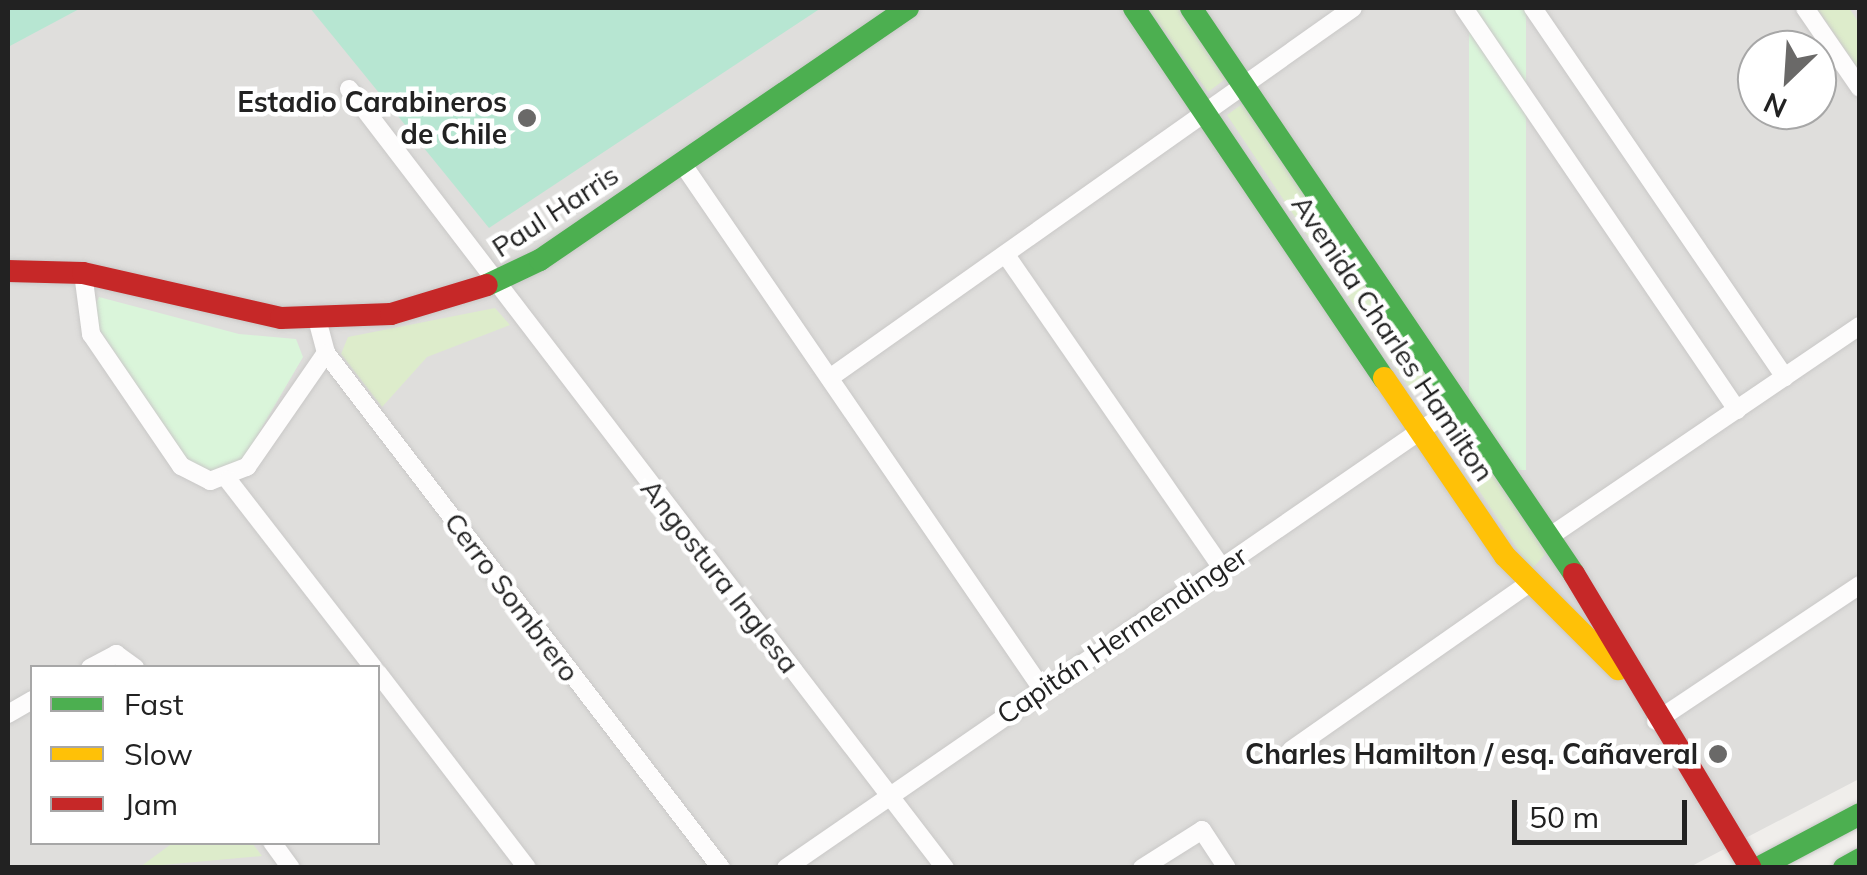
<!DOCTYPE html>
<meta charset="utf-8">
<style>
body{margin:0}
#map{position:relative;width:1867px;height:875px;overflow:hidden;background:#f0eeeb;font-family:Mulish,sans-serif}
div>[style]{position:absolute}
.residential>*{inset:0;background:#dfdedc}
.grass>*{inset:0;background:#ddeccb}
.park>*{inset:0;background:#daf5da;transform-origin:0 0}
.pitch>*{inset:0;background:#b7e6d2}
.roads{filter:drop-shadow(0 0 2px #c9c8c7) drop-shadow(0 0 2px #c9c8c7)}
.street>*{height:18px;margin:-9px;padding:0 9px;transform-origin:9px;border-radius:9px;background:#fdfcfc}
.fast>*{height:22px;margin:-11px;padding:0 11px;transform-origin:11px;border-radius:11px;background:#4caf50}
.slow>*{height:22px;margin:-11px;padding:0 11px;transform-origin:11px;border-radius:11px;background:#ffc107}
.jam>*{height:22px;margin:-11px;padding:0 11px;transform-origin:11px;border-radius:11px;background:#c62828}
.dots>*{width:28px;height:28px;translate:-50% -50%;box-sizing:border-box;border:5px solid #fff;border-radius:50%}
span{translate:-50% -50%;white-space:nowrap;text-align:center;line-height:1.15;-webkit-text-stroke:9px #fff;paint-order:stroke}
.poi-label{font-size:28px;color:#222;font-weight:700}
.right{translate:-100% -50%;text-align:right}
.street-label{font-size:28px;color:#222}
.frame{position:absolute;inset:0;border:10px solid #222;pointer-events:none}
.legend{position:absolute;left:30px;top:665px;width:350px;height:180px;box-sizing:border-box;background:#fff;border:2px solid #a7a7a7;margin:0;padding:12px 18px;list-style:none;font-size:30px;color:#222}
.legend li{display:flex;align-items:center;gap:20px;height:50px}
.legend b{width:50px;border:2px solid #a7a7a7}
.north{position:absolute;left:1737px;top:30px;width:100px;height:100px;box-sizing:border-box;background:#fff;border:2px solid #a7a7a7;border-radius:50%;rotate:205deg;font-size:28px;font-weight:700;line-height:40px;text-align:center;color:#222}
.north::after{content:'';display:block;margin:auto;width:35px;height:45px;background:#6a6968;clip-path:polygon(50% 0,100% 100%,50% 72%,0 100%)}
.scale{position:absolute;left:1512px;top:800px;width:175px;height:45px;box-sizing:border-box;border:5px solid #222;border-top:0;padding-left:12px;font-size:30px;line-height:35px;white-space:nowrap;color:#222;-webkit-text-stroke:8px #fff;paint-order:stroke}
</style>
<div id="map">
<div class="residential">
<i style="clip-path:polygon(evenodd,8px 8px,1859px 8px,1859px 779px,1688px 868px,8px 867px,8px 8px,1757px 50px,1817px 50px,1817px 110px,1757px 110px,1757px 50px,8px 8px,32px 668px,378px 668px,378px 842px,32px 842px,32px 668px)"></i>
</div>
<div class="grass">
<i style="clip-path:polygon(1148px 8px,1185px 8px,1232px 74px,1208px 92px)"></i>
<i style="clip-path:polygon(1817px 8px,1849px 8px,1859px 23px,1859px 70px)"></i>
<i style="clip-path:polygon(1245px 102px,1437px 382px,1414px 395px,1227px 115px)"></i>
<i style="clip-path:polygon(495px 308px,510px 325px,427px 357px,382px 407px,341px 354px,348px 337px)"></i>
<i style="clip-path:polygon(1458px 418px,1549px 550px,1531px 570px,1439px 429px)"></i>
<i style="clip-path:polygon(174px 842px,252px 843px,262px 856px,140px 867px)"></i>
</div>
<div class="park">
<i style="left:1469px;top:8px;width:57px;height:462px"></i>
<i style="clip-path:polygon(99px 297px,239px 334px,296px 339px,303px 357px,243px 460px,214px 473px,188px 464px,90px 315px)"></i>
</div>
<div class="pitch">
<i style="clip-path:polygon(8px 8px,81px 8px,8px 47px)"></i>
<i style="clip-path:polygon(310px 8px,821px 8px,489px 228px)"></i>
</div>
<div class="roads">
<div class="street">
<i style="left:1464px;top:8px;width:486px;rotate:55.8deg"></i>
<i style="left:1533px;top:8px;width:447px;rotate:55.7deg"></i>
<i style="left:1805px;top:8px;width:97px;rotate:55.5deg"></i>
<i style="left:349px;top:89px;width:981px;rotate:52.58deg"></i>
<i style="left:682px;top:163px;width:637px;rotate:55.61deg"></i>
<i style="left:1006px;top:255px;width:380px;rotate:55.4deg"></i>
<i style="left:83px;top:273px;width:62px;rotate:82.5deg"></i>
<i style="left:91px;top:334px;width:160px;rotate:55.7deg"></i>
<i style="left:181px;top:466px;width:33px;rotate:27deg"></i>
<i style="left:210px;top:481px;width:40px;rotate:-21deg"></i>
<i style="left:247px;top:467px;width:139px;rotate:-55.3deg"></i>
<i style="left:317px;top:319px;width:35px;rotate:75deg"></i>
<i style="left:326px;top:353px;width:649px;rotate:52.51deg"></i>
<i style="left:831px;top:377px;width:639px;rotate:-35.26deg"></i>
<i style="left:228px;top:480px;width:238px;rotate:52.2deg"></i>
<i style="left:1549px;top:537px;width:376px;rotate:-34.2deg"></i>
<i style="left:90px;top:668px;width:30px;rotate:-28deg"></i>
<i style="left:116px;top:654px;width:24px;rotate:36deg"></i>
<i style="left:378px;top:673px;width:245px;rotate:52.6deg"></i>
<i style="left:8px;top:714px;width:28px;rotate:-30deg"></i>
<i style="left:1656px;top:721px;width:245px;rotate:-33.7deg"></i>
<i style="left:1291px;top:750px;width:288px;rotate:-35deg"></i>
<i style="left:272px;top:842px;width:32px;rotate:54deg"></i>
<i style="left:786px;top:868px;width:817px;rotate:-34.58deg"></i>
<i style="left:1142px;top:868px;width:71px;rotate:-32.3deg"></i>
<i style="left:1202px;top:830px;width:45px;rotate:56.7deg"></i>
</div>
<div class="fast">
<i style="left:1134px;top:8px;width:447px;rotate:56deg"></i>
<i style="left:1191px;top:8px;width:683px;rotate:55.91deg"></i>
<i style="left:487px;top:285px;width:59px;rotate:-25.3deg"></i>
<i style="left:540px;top:260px;width:446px;rotate:-34.4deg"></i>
<i style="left:1758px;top:868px;width:115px;rotate:-27.9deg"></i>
<i style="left:1844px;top:868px;width:18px;rotate:-29deg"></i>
</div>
<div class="slow">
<i style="left:1384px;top:378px;width:215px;rotate:55.8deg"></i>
<i style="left:1505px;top:556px;width:160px;rotate:45deg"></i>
</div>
<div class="jam">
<i style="left:8px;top:271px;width:75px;rotate:1.5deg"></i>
<i style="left:83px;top:273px;width:203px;rotate:12.8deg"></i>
<i style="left:281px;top:318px;width:110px;rotate:-2.1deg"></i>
<i style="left:391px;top:314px;width:100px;rotate:-16.8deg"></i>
<i style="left:1574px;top:574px;width:343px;rotate:59deg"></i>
</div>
</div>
<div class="dots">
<i style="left:527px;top:118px;background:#6a6968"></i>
<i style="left:1718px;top:754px;background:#6a6968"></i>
</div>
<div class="poi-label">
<span class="right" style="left:507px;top:118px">Estadio Carabineros<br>de Chile</span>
<span class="right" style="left:1698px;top:754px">Charles Hamilton / esq. Cañaveral</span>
</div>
<div class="street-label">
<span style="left:555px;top:211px;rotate:-33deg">Paul Harris</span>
<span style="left:1393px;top:338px;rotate:56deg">Avenida Charles Hamilton</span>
<span style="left:720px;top:576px;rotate:52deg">Angostura Inglesa</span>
<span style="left:512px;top:597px;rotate:53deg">Cerro Sombrero</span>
<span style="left:1122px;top:635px;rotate:-34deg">Capitán Hermendinger</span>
</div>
<div class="frame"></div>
<ul class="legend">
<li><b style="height:12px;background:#4caf50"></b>Fast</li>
<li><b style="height:12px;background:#ffc107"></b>Slow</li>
<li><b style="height:12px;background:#c62828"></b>Jam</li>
</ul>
<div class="north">N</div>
<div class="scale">50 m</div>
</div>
